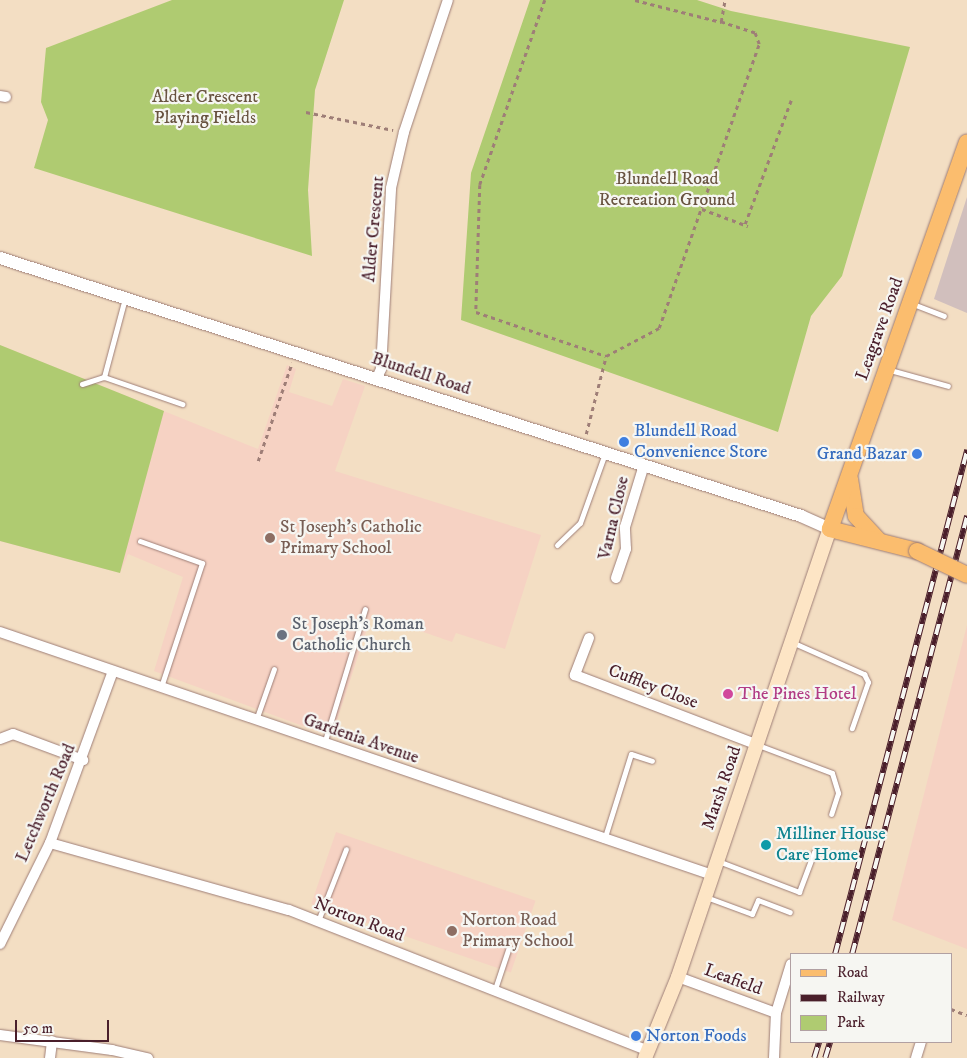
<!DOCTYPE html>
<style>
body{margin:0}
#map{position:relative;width:967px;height:1058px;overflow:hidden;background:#f3dec3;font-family:"IM FELL DW Pica",serif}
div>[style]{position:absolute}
.built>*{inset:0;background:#f6d2c3;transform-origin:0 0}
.industrial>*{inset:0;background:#d1bfbd}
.green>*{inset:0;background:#afcb71}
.path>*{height:2.5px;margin-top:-1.25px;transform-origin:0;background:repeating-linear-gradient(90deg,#9e7e77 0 4px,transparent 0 8px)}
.roads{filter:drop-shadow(0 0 1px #9e7e77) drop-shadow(0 0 1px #9e7e77)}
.service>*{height:5px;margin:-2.5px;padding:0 2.5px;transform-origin:2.5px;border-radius:2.5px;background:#fff}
.minor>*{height:10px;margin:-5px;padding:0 5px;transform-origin:5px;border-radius:5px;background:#fff}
.tertiary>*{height:12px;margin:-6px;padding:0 6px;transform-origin:6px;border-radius:6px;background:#fff}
.secondary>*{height:14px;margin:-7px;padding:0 7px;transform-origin:7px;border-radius:7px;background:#fde5c5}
.primary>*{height:16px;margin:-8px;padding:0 8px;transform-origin:8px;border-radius:8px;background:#fbbd6e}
.rail>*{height:5.5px;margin-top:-2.75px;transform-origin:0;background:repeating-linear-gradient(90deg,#f6f6f2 0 11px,#4a1f2b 0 22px);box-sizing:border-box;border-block:1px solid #4a1f2b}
.bridges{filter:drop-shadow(0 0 1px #9e7e77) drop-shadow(0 0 1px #9e7e77)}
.primary-bridge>*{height:16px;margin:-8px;padding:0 8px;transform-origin:8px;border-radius:8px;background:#fbbd6e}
.dots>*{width:14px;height:14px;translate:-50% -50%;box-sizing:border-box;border:2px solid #f6f6f2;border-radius:50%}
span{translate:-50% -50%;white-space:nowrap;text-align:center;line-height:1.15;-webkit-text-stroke:4.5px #f6f6f2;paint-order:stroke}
.park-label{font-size:18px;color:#685340}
.street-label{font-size:18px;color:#4a1f2b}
.shop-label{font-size:18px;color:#366cbe}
.left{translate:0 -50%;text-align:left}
.right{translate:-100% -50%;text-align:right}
.education-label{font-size:18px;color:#785e54}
.worship-label{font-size:18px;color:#5b616d}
.hotel-label{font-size:18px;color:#b23c85}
.culture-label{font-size:18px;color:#0d838f}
.legend{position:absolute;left:790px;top:953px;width:162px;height:90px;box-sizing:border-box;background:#f6f6f2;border:1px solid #b1a0a2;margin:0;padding:6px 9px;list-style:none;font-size:15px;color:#4a1f2b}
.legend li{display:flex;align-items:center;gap:10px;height:25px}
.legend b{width:25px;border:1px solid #b1a0a2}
.scale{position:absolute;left:15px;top:1020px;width:94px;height:22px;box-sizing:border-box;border:2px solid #4a1f2b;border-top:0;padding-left:6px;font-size:15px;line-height:18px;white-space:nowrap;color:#4a1f2b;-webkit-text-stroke:4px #f6f6f2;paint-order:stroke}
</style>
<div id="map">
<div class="built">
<i style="clip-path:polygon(0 345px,258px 449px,287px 365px,296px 369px,289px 392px,332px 406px,343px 379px,365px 386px,335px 471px,541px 535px,505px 649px,456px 633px,452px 642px,372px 614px,333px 732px,319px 732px,154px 671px,183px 577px,128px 554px,120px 573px,0 541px)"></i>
<i style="clip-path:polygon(967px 625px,967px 949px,892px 920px)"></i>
<i style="left:336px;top:832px;width:211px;height:76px;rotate:19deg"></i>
</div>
<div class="industrial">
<i style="clip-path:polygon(967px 197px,967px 313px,934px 299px)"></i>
</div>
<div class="green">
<i style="clip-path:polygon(172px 0,344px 0,315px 90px,308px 190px,312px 256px,34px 168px,48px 120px,41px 102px,46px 48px)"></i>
<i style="clip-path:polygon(530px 0,697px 0,731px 11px,910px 47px,842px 276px,811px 316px,778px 432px,461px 320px,471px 173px)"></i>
<i style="clip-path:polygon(0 345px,164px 411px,120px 573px,0 541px)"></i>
</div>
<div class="path">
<i style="left:545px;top:0;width:196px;rotate:109.4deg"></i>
<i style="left:480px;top:185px;width:127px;rotate:91.8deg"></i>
<i style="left:476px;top:312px;width:137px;rotate:18.7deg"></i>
<i style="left:635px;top:0;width:89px;rotate:14.3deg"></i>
<i style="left:306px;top:112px;width:89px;rotate:11.7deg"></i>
<i style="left:702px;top:209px;width:49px;rotate:20.3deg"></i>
<i style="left:745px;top:224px;width:132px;rotate:-69.6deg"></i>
<i style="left:586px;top:434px;width:81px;rotate:-75.6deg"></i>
<i style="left:606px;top:356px;width:60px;rotate:-27.8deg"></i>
<i style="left:659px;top:328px;width:301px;rotate:-70.6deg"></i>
<i style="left:759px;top:44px;width:12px;rotate:-110deg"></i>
<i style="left:755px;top:33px;width:36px;rotate:-162deg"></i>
<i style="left:721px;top:22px;width:22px;rotate:-80deg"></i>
<i style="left:258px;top:461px;width:104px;rotate:-70.9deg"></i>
<i style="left:338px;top:918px;width:9px;rotate:-69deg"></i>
<i style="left:951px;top:1009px;width:17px;rotate:21deg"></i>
</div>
<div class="roads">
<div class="service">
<i style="left:125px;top:298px;width:82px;rotate:104.9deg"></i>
<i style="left:104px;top:377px;width:83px;rotate:19.1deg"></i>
<i style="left:913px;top:304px;width:33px;rotate:21deg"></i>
<i style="left:890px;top:370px;width:60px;rotate:15.4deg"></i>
<i style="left:82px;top:384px;width:23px;rotate:-18deg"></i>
<i style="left:140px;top:541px;width:66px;rotate:19.5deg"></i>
<i style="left:202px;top:563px;width:131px;rotate:108.3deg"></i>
<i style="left:557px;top:545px;width:32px;rotate:-44deg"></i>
<i style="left:580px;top:523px;width:74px;rotate:-70.3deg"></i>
<i style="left:794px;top:643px;width:77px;rotate:23.9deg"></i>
<i style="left:864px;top:674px;width:9px;rotate:63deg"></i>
<i style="left:868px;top:682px;width:49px;rotate:109.2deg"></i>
<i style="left:256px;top:720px;width:54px;rotate:-70.6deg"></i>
<i style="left:324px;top:744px;width:141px;rotate:-73.1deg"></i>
<i style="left:758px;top:745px;width:79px;rotate:20.7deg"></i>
<i style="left:832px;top:773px;width:21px;rotate:73deg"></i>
<i style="left:838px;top:793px;width:22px;rotate:108deg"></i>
<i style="left:604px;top:840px;width:90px;rotate:-72.6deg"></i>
<i style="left:631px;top:754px;width:22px;rotate:18deg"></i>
<i style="left:718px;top:861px;width:87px;rotate:20.9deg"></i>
<i style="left:799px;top:892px;width:43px;rotate:-69.4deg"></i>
<i style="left:706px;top:897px;width:49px;rotate:20.3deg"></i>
<i style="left:752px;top:914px;width:15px;rotate:-67deg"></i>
<i style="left:758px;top:900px;width:34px;rotate:21deg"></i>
<i style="left:318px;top:921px;width:77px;rotate:-68.7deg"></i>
<i style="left:495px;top:989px;width:44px;rotate:-71.6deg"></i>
</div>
<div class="minor">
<i style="left:0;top:96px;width:6px;rotate:9deg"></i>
<i style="left:377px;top:378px;width:10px;rotate:-66deg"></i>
<i style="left:381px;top:369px;width:181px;rotate:-86.8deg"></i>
<i style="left:391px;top:188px;width:57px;rotate:-76.9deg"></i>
<i style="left:404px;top:132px;width:139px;rotate:-71.6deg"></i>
<i style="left:616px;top:578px;width:31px;rotate:-71deg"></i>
<i style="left:626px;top:549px;width:22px;rotate:-93deg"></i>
<i style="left:625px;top:527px;width:65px;rotate:-73deg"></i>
<i style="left:0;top:632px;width:752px;rotate:18.84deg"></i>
<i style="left:589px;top:638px;width:40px;rotate:111deg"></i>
<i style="left:575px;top:675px;width:194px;rotate:20.9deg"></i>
<i style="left:0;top:739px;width:14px;rotate:-21deg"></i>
<i style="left:13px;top:734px;width:75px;rotate:20.4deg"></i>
<i style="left:50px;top:843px;width:248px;rotate:15.7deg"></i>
<i style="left:289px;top:910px;width:386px;rotate:21.4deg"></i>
<i style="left:0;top:944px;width:113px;rotate:-63.7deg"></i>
<i style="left:50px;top:843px;width:183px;rotate:-69.9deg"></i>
<i style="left:678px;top:977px;width:104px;rotate:20.2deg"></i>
<i style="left:0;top:1035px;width:113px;rotate:7.6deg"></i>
<i style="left:112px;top:1050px;width:37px;rotate:13deg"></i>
<i style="left:50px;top:1058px;width:17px;rotate:-83deg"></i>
<i style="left:774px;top:1058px;width:45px;rotate:-87.5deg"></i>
<i style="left:776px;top:1013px;width:51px;rotate:-73deg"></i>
<i style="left:916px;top:1058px;width:17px;rotate:-73deg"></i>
</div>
<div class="tertiary">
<i style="left:0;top:258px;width:842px;rotate:17.85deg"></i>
<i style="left:801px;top:516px;width:32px;rotate:24deg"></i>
</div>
<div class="secondary">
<i style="left:645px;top:1058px;width:87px;rotate:-67.8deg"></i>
<i style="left:678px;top:977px;width:473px;rotate:-71.3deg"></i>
</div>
<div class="primary">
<i style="left:850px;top:479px;width:37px;rotate:81deg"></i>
<i style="left:856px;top:516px;width:33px;rotate:47deg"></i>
<i style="left:917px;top:551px;width:90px;rotate:-165.8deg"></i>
<i style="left:830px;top:529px;width:410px;rotate:-70.5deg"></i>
</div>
</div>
<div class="rail">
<i style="left:835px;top:954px;width:521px;rotate:-75.32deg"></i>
<i style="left:852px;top:954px;width:453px;rotate:-75.3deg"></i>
<i style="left:814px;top:1058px;width:17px;rotate:-73deg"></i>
<i style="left:825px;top:1058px;width:17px;rotate:-73deg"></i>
</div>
<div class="bridges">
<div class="primary-bridge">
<i style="left:917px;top:551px;width:55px;rotate:25.6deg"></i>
</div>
</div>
<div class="dots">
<i style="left:624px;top:442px;background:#3f7fe0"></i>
<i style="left:917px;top:454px;background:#3f7fe0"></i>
<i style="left:270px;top:538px;background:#8d6e63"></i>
<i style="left:282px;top:635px;background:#6b7280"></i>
<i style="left:728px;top:694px;background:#d1479c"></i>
<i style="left:766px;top:845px;background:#0f9aa8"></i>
<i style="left:452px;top:931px;background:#8d6e63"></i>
<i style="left:636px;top:1036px;background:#3f7fe0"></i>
</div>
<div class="park-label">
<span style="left:205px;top:108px">Alder Crescent<br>Playing Fields</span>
<span style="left:667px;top:190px">Blundell Road<br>Recreation Ground</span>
</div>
<div class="street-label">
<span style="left:374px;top:229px;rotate:-85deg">Alder Crescent</span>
<span style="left:880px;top:329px;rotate:-70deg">Leagrave Road</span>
<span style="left:421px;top:374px;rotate:18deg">Blundell Road</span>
<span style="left:614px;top:518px;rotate:-77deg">Varna Close</span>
<span style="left:653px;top:687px;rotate:21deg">Cuffley Close</span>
<span style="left:361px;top:739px;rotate:19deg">Gardenia Avenue</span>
<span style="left:722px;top:788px;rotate:-71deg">Marsh Road</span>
<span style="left:46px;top:803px;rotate:-67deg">Letchworth Road</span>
<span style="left:359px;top:920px;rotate:21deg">Norton Road</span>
<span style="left:733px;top:980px;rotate:20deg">Leafield</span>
</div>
<div class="shop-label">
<span class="left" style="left:634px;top:442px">Blundell Road<br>Convenience Store</span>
<span class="right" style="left:907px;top:454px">Grand Bazar</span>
<span class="left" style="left:646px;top:1036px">Norton Foods</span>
</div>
<div class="education-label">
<span class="left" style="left:280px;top:538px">St Joseph's Catholic<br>Primary School</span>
<span class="left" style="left:462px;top:931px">Norton Road<br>Primary School</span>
</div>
<div class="worship-label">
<span class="left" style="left:292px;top:635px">St Joseph's Roman<br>Catholic Church</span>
</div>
<div class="hotel-label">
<span class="left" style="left:738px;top:694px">The Pines Hotel</span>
</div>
<div class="culture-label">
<span class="left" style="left:776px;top:845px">Milliner House<br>Care Home</span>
</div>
<ul class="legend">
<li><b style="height:6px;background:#fbbd6e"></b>Road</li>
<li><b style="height:6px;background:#4a1f2b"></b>Railway</li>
<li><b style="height:14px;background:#afcb71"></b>Park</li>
</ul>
<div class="scale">50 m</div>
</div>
